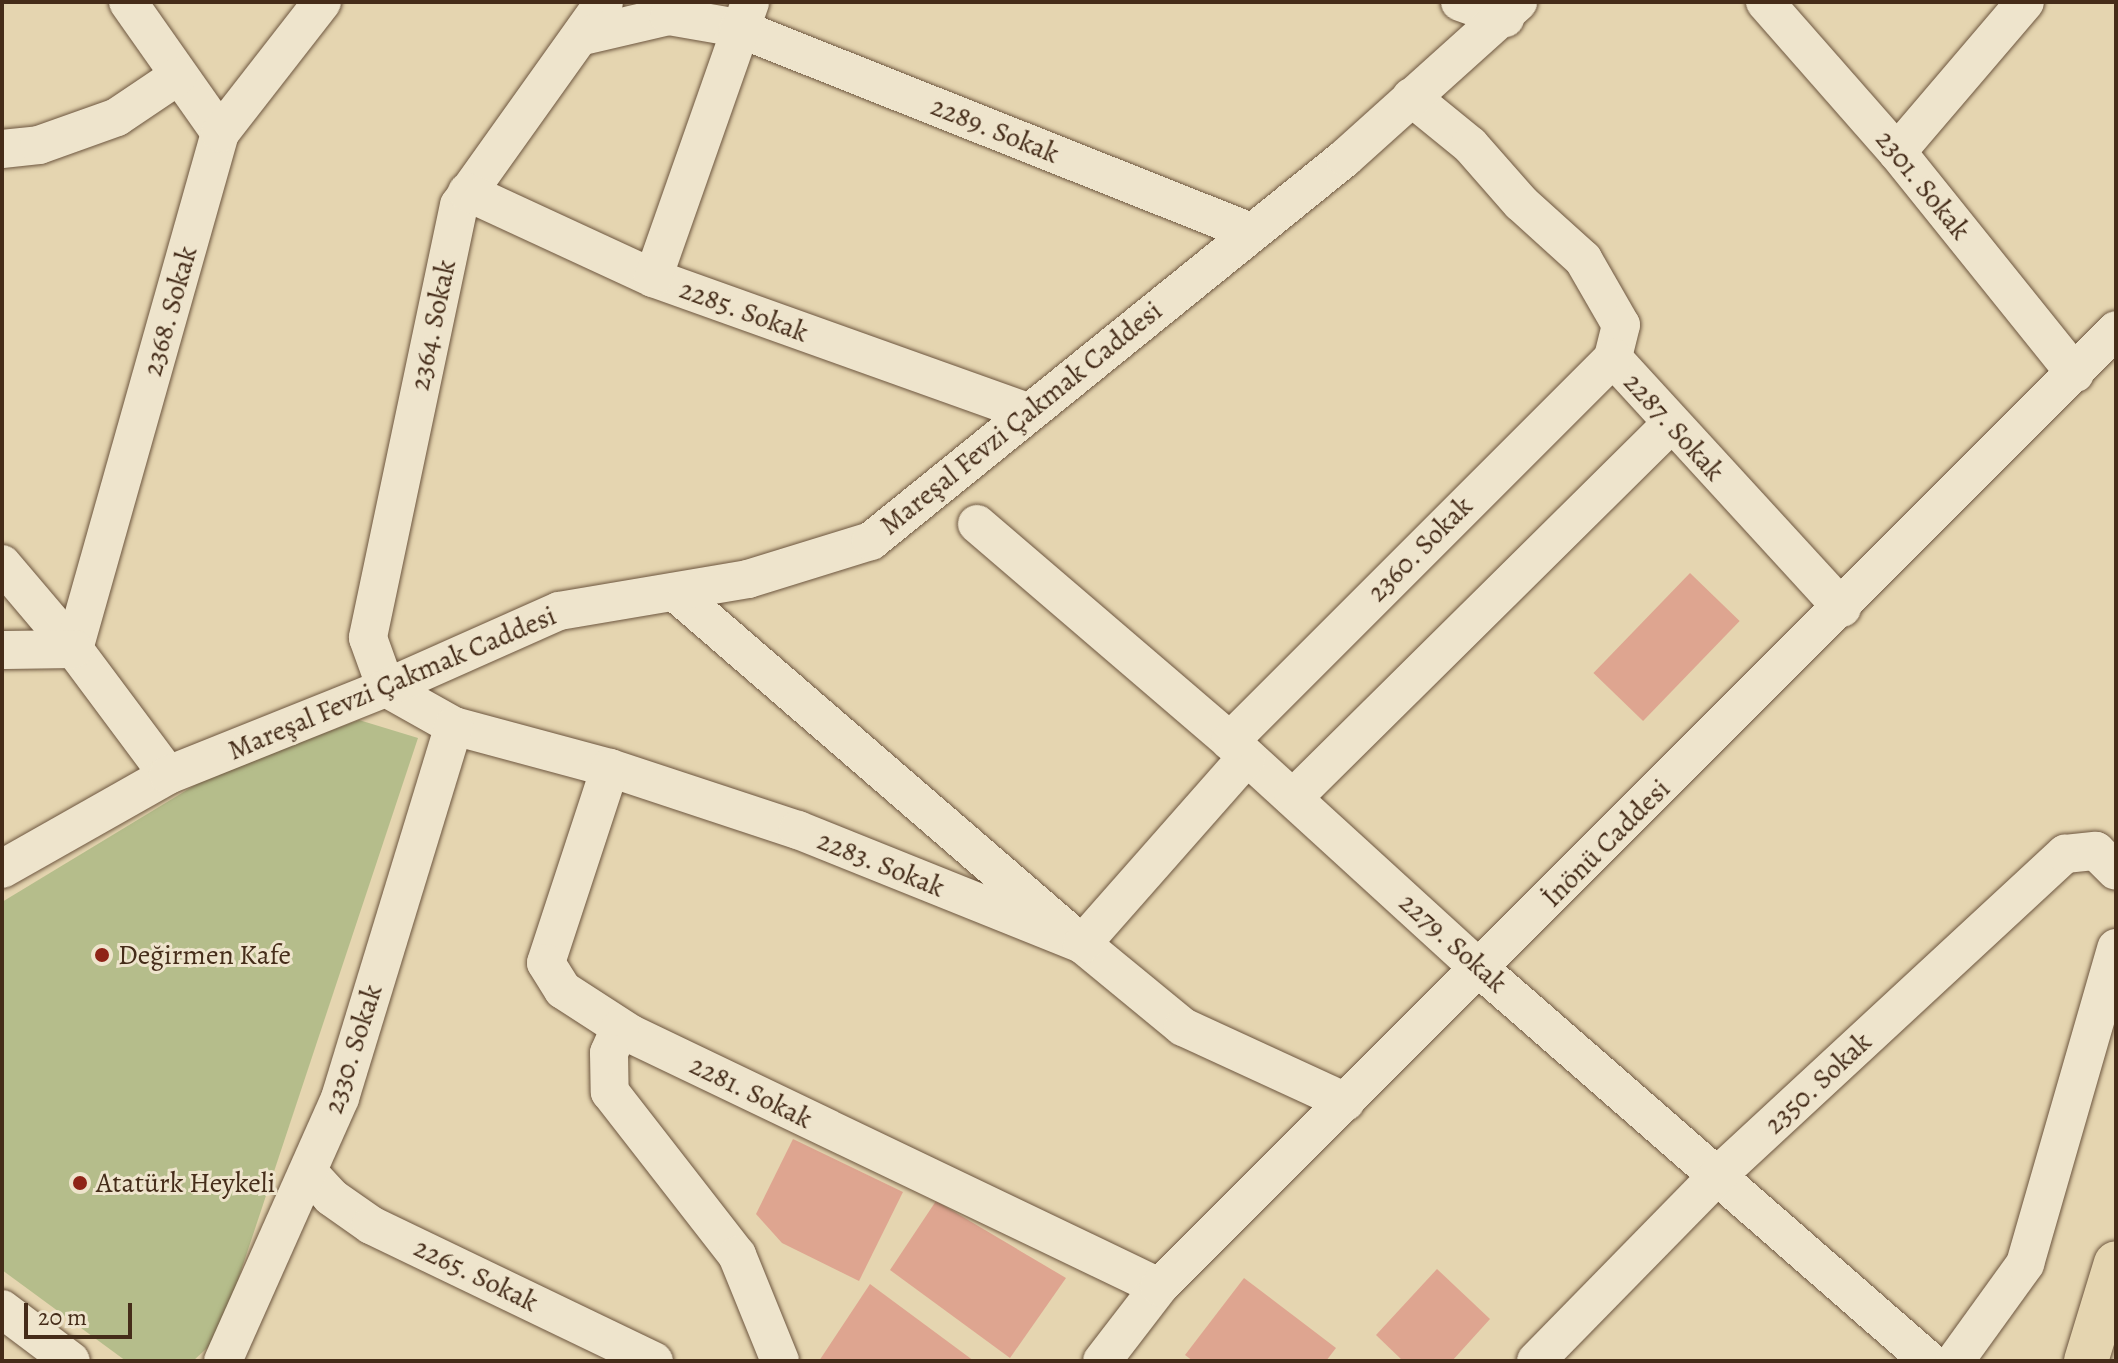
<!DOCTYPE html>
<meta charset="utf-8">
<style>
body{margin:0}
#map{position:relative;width:2118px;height:1363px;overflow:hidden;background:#e5d5b0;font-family:Alegreya,serif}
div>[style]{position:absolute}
.green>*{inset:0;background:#b5bd8b}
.building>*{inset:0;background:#dea590;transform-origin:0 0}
.roads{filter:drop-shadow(0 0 2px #6d563f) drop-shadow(0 0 2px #6d563f)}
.minor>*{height:38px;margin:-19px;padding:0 19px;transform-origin:19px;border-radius:19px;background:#eee4cc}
.major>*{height:44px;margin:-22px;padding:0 22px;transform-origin:22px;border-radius:22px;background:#e5d5b0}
.dots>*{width:22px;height:22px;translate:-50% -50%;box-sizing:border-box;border:4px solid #eee4cc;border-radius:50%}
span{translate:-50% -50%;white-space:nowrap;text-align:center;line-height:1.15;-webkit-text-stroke:6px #eee4cc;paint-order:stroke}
.street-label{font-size:28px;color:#452c19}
.poi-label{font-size:28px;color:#452c19}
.left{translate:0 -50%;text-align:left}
.frame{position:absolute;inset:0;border:4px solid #452c19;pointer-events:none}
.scale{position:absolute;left:24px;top:1303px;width:108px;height:36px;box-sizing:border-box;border:4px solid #452c19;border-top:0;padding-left:10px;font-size:24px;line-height:28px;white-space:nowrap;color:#452c19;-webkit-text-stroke:6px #eee4cc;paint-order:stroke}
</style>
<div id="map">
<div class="green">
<i style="clip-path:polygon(359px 720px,418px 738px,219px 1337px,193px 1361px,126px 1361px,2px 1270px,2px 902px,210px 776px)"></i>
</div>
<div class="building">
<i style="left:1690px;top:573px;width:69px;height:139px;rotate:44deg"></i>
<i style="clip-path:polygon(793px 1139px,903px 1192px,859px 1281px,782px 1243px,756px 1214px)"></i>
<i style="clip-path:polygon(936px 1201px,1066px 1278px,1010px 1358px,890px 1270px)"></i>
<i style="clip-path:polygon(1437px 1269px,1490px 1319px,1452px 1361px,1403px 1361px,1376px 1335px)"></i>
<i style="clip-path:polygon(1244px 1278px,1336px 1348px,1326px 1361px,1193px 1361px,1185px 1355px)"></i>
<i style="clip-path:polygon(870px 1284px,974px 1361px,819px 1361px)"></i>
</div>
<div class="roads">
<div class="minor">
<i style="left:128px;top:2px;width:160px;rotate:54.9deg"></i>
<i style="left:604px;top:2px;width:249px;rotate:125.5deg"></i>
<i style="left:459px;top:205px;width:442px;rotate:101.9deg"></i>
<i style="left:368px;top:638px;width:53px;rotate:70.2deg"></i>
<i style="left:386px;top:688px;width:78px;rotate:29.2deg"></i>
<i style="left:454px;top:726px;width:162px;rotate:15.1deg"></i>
<i style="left:610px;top:768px;width:198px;rotate:18.3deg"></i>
<i style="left:798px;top:830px;width:306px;rotate:21.9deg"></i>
<i style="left:1082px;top:944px;width:131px;rotate:39.4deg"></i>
<i style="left:1183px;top:1027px;width:179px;rotate:24.7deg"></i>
<i style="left:1460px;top:2px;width:48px;rotate:19.6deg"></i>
<i style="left:1765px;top:2px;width:200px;rotate:48.7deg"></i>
<i style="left:1897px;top:152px;width:284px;rotate:51.2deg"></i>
<i style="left:583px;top:36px;width:88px;rotate:-13.1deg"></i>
<i style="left:669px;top:16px;width:70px;rotate:9.9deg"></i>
<i style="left:738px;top:28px;width:552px;rotate:21.69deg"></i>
<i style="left:1411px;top:97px;width:76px;rotate:39.1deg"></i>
<i style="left:1470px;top:145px;width:77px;rotate:48.7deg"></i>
<i style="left:1521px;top:203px;width:84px;rotate:42.1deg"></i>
<i style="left:1583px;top:259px;width:76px;rotate:60.1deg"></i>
<i style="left:1621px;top:325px;width:34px;rotate:104deg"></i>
<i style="left:1613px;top:358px;width:339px;rotate:47.5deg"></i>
<i style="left:2px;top:149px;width:37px;rotate:-6deg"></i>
<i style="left:39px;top:145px;width:83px;rotate:-19.7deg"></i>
<i style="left:117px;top:117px;width:73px;rotate:-33.9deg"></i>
<i style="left:1897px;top:152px;width:197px;rotate:-49.5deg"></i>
<i style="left:467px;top:192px;width:205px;rotate:24.8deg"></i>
<i style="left:653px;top:278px;width:397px;rotate:19.7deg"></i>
<i style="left:653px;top:278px;width:293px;rotate:-70.6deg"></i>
<i style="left:977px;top:524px;width:333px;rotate:40.6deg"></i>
<i style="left:1230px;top:741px;width:338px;rotate:42.4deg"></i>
<i style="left:1480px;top:969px;width:596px;rotate:41.12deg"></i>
<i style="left:2px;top:564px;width:111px;rotate:49.7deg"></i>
<i style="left:74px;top:649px;width:157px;rotate:53.3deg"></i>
<i style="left:676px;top:593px;width:537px;rotate:40.84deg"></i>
<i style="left:1082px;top:944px;width:249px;rotate:-48.6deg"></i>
<i style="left:74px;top:649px;width:536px;rotate:-74.2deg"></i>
<i style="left:220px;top:133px;width:166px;rotate:-52.1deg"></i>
<i style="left:2px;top:650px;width:72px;rotate:-0.8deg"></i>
<i style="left:1230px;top:741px;width:542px;rotate:-45deg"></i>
<i style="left:610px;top:768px;width:205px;rotate:108.2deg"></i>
<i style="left:546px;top:963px;width:32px;rotate:58deg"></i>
<i style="left:563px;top:990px;width:81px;rotate:32.9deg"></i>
<i style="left:631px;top:1034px;width:585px;rotate:25.6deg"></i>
<i style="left:1293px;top:798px;width:532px;rotate:-44.7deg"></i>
<i style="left:2px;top:869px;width:191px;rotate:-29.5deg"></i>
<i style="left:168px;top:775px;width:235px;rotate:-21.8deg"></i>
<i style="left:386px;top:688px;width:189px;rotate:-24deg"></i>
<i style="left:559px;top:611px;width:192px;rotate:-9.6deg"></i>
<i style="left:748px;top:579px;width:129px;rotate:-17.2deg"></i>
<i style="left:871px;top:541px;width:609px;rotate:-38.94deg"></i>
<i style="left:1345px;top:158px;width:233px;rotate:-42deg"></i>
<i style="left:620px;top:1028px;width:27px;rotate:114deg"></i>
<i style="left:609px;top:1053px;width:39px;rotate:89deg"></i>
<i style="left:610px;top:1092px;width:207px;rotate:52.1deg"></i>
<i style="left:737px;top:1255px;width:114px;rotate:67.9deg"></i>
<i style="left:309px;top:1173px;width:33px;rotate:47deg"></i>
<i style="left:331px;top:1197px;width:49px;rotate:35deg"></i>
<i style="left:371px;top:1225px;width:314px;rotate:25.7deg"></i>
<i style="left:2px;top:1309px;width:86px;rotate:37deg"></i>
<i style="left:223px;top:1361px;width:288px;rotate:-66deg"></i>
<i style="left:340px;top:1098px;width:389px;rotate:-73deg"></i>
<i style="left:1102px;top:1361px;width:93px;rotate:-52.4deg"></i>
<i style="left:1159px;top:1287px;width:1353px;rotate:-45deg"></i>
<i style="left:1536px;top:1361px;width:260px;rotate:-45.6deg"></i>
<i style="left:1718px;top:1175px;width:473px;rotate:-42.8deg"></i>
<i style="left:2065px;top:854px;width:31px;rotate:-6deg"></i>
<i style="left:2096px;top:851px;width:28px;rotate:45deg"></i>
<i style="left:1955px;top:1361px;width:120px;rotate:-54.2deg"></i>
<i style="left:2025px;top:1264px;width:329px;rotate:-73.9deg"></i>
</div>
<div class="major">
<i style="left:2086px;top:1361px;width:102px;rotate:-73deg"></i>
</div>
</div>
<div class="dots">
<i style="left:102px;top:955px;background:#8f2418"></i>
<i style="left:80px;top:1183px;background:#8f2418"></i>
</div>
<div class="street-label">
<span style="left:995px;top:130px;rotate:22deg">2289. Sokak</span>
<span style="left:1923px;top:185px;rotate:51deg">2301. Sokak</span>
<span style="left:170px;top:311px;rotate:-74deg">2368. Sokak</span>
<span style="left:744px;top:311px;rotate:20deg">2285. Sokak</span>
<span style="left:433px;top:325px;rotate:-78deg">2364. Sokak</span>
<span style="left:1021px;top:418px;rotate:-39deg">Mareşal Fevzi Çakmak Caddesi</span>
<span style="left:1674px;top:427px;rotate:48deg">2287. Sokak</span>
<span style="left:1420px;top:549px;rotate:-45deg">2360. Sokak</span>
<span style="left:392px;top:683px;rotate:-23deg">Mareşal Fevzi Çakmak Caddesi</span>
<span style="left:1606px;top:843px;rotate:-45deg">İnönü Caddesi</span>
<span style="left:881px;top:864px;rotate:22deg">2283. Sokak</span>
<span style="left:1453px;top:943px;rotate:42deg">2279. Sokak</span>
<span style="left:353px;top:1049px;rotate:-72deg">2330. Sokak</span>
<span style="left:1818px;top:1083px;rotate:-43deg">2350. Sokak</span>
<span style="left:751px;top:1092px;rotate:26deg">2281. Sokak</span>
<span style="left:476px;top:1275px;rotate:26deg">2265. Sokak</span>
</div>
<div class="poi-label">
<span class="left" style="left:118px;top:955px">Değirmen Kafe</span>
<span class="left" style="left:96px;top:1183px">Atatürk Heykeli</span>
</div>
<div class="frame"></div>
<div class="scale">20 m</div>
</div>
